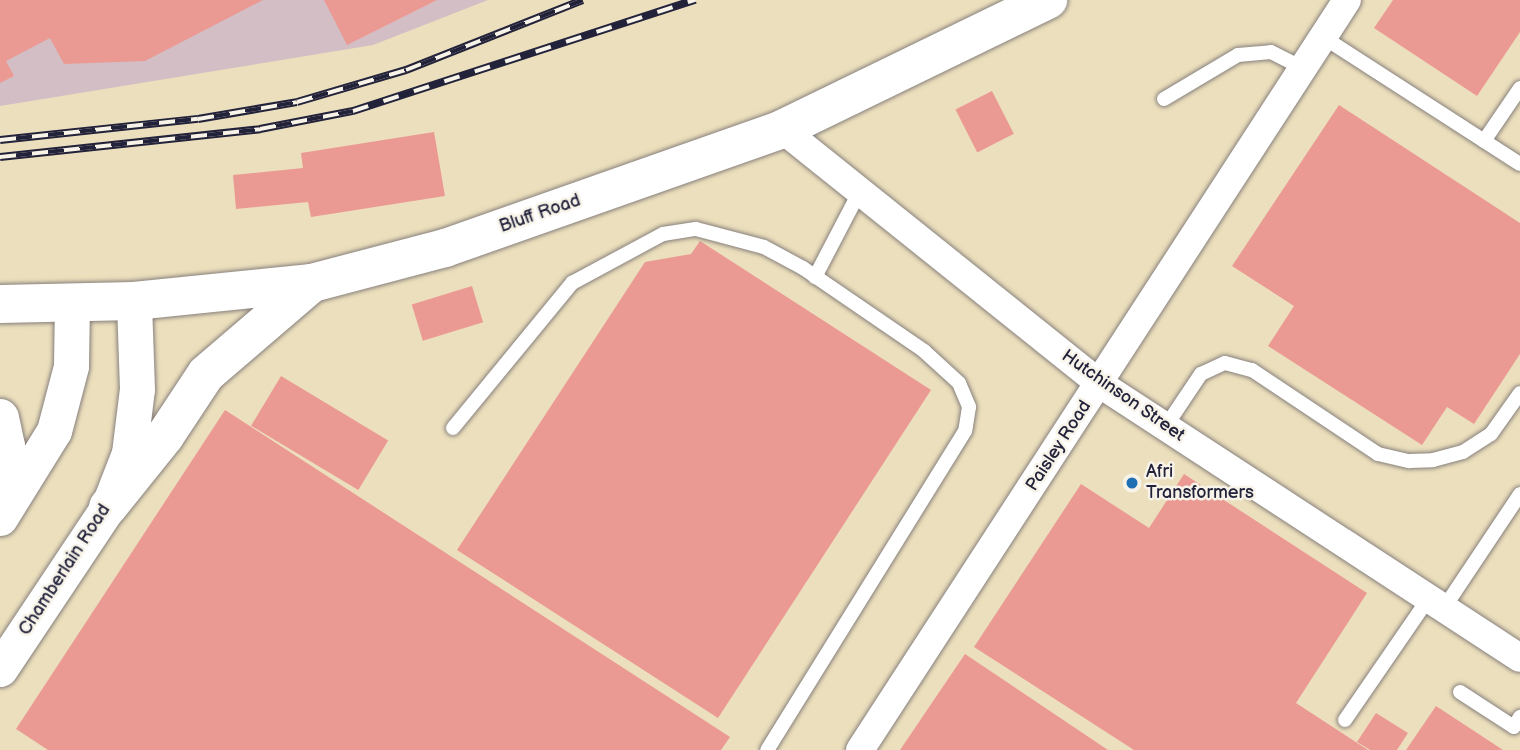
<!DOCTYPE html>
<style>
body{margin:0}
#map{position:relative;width:1520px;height:750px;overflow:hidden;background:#ecdfbd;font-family:"Balsamiq Sans",sans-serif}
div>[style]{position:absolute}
.industrial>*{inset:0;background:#d2bec4}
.building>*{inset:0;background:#eb9993;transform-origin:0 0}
.roads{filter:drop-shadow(0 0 2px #87807c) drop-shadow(0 0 2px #87807c)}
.service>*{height:14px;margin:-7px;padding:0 7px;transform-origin:7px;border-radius:7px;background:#fff}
.minor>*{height:28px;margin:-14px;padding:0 14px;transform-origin:14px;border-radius:14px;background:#fff}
.tertiary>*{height:35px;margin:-17.5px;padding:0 17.5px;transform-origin:17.5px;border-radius:17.5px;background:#fff}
.secondary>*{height:38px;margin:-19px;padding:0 19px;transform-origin:19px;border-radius:19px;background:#fff}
.rail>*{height:8px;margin-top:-4px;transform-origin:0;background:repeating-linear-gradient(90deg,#f7f3e8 0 16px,#22223b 0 32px);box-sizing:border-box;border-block:2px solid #22223b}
.dots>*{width:19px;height:19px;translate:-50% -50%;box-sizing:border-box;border:4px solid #f7f3e8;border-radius:50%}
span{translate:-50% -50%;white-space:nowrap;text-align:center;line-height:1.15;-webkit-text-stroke:5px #f7f3e8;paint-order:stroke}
.street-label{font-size:18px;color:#22223b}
.poi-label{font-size:18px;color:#22223b}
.left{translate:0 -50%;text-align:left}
</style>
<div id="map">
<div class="industrial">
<i style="clip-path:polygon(0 0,488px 0,373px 45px,0 106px)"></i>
</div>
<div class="building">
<i style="clip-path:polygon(0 0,263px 0,145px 61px,64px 64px,50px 38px,6px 61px,14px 76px,0 83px)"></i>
<i style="clip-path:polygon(324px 0,437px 0,347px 45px)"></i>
<i style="clip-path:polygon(1393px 0,1520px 0,1520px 32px,1477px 96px,1374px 28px)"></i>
<i style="left:992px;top:91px;width:48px;height:41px;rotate:63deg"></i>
<i style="clip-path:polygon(1339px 105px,1520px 223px,1520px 354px,1474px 424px,1447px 407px,1422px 445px,1268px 346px,1294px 306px,1232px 266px)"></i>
<i style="clip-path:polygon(434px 132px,445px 196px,311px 217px,308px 202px,236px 209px,233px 175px,303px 168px,301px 153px)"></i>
<i style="clip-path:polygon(700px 241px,931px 390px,718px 718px,457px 550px,645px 262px,691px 254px)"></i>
<i style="left:472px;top:286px;width:38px;height:63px;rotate:73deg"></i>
<i style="left:281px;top:376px;width:125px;height:58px;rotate:31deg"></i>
<i style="clip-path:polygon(225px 410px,730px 737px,721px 750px,48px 750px,16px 729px)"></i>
<i style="clip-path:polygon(1184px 474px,1367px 593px,1296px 703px,1368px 750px,1134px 750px,974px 647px,1081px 484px,1149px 528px)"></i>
<i style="clip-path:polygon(965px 654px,1108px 750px,900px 750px)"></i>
<i style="clip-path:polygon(1436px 706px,1503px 750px,1406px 750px)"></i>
<i style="clip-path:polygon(1376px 713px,1408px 733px,1397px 750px,1370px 750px,1357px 742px)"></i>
</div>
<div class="roads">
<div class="service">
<i style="left:1323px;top:37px;width:234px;rotate:32.8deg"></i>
<i style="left:1164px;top:99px;width:86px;rotate:-30.7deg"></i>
<i style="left:1238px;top:55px;width:33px;rotate:-5deg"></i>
<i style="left:1271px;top:52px;width:36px;rotate:27deg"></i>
<i style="left:1484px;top:141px;width:64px;rotate:-55.8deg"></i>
<i style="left:815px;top:277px;width:97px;rotate:-62.4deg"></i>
<i style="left:1166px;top:426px;width:63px;rotate:-56.1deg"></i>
<i style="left:1201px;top:374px;width:26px;rotate:-25deg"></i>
<i style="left:1225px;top:363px;width:28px;rotate:15deg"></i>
<i style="left:1252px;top:370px;width:151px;rotate:33.7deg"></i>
<i style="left:1378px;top:454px;width:32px;rotate:13deg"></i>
<i style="left:1409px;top:461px;width:24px;rotate:-2deg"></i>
<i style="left:1433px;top:460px;width:31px;rotate:-15deg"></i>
<i style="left:1463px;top:452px;width:33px;rotate:-33deg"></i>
<i style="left:1491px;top:434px;width:50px;rotate:-54.7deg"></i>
<i style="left:453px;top:428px;width:188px;rotate:-50.6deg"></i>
<i style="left:572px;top:283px;width:103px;rotate:-28.3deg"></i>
<i style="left:663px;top:234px;width:33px;rotate:-9deg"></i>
<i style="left:696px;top:229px;width:70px;rotate:14.8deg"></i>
<i style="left:764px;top:247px;width:44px;rotate:28.3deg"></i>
<i style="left:803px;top:268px;width:147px;rotate:34.4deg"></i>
<i style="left:924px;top:351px;width:47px;rotate:42.4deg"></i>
<i style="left:959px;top:383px;width:26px;rotate:67deg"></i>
<i style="left:969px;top:407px;width:24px;rotate:99deg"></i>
<i style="left:965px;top:431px;width:375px;rotate:121.8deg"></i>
<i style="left:1444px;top:608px;width:137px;rotate:-56.3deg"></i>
<i style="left:1460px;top:692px;width:64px;rotate:32.9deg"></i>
<i style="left:1514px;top:727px;width:12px;rotate:-59deg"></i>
<i style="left:1345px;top:720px;width:148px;rotate:-55.5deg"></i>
</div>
<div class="minor">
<i style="left:782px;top:129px;width:408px;rotate:38.7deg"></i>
<i style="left:1100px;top:384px;width:501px;rotate:33.12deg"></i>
<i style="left:860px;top:750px;width:894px;rotate:-57deg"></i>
</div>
<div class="tertiary">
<i style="left:0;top:518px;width:102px;rotate:-58.2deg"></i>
<i style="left:54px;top:431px;width:67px;rotate:-75.3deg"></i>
<i style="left:71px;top:366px;width:64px;rotate:-89.1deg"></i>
<i style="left:0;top:669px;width:195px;rotate:-56.3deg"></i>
<i style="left:108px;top:507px;width:58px;rotate:-68.7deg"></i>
<i style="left:129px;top:453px;width:64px;rotate:-82.9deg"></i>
<i style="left:137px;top:389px;width:88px;rotate:-92deg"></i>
</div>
<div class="secondary">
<i style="left:0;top:304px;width:134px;rotate:-1.3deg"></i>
<i style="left:134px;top:301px;width:179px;rotate:-5.8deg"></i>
<i style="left:312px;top:283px;width:138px;rotate:-14.7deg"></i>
<i style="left:445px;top:248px;width:357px;rotate:-19.4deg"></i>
<i style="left:782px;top:129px;width:296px;rotate:-25.9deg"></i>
<i style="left:0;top:418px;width:29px;rotate:78deg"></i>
<i style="left:6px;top:446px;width:39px;rotate:99deg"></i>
<i style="left:108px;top:507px;width:91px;rotate:-51.2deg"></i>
<i style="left:165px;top:436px;width:74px;rotate:-56.5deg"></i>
<i style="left:206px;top:374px;width:140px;rotate:-40.6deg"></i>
</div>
</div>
<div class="rail">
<i style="left:0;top:140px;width:199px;rotate:-6.1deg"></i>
<i style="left:198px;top:119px;width:100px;rotate:-9.7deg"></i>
<i style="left:297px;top:102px;width:114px;rotate:-16.4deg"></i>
<i style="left:406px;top:70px;width:190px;rotate:-21.6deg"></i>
<i style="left:0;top:157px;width:262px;rotate:-6.1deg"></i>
<i style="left:260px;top:129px;width:95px;rotate:-11deg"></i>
<i style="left:353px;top:111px;width:360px;rotate:-18deg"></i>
</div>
<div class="dots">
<i style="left:1132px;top:483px;background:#1f6fb2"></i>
</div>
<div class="street-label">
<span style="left:540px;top:214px;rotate:-19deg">Bluff Road</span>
<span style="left:1123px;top:396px;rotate:35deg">Hutchinson Street</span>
<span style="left:1059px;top:446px;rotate:-57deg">Paisley Road</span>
<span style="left:65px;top:570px;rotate:-57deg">Chamberlain Road</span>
</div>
<div class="poi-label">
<span class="left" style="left:1146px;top:483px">Afri<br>Transformers</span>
</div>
</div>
